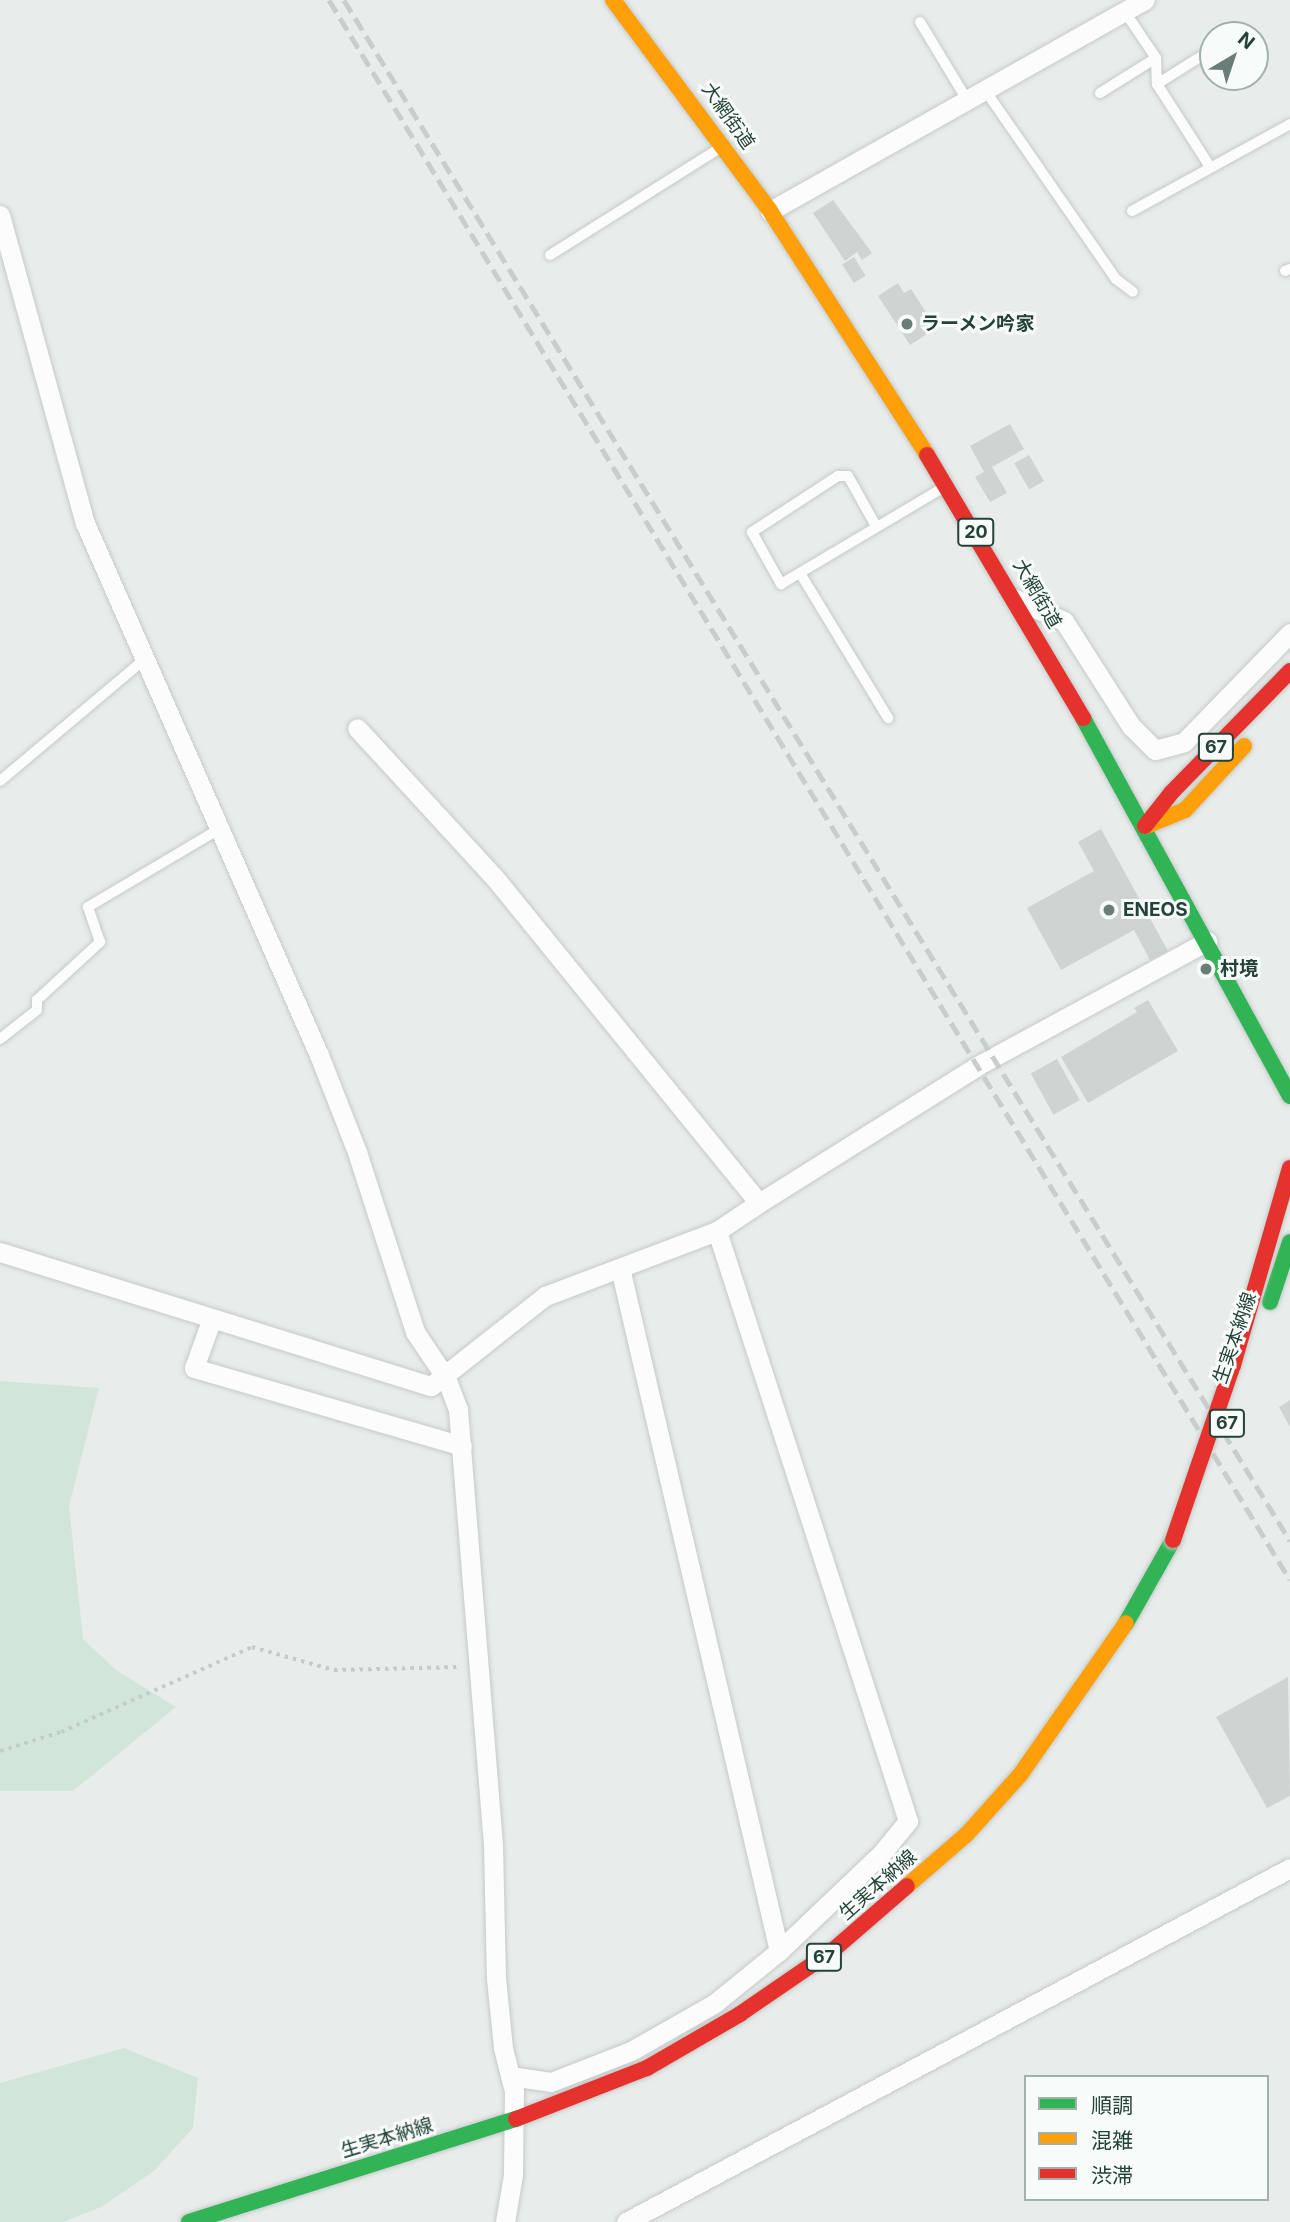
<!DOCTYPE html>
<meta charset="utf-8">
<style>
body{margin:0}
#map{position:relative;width:1290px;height:2222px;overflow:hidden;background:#e8edeb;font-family:Inter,"Noto Sans JP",sans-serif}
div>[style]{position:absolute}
.green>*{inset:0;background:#d1e6d8}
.building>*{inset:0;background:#cfd4d2;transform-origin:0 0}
.path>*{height:3.5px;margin-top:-1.75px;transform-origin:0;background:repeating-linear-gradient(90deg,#c3ccca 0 3.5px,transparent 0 8.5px)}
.roads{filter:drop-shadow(0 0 2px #c5cac8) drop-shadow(0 0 2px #c5cac8)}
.lane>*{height:10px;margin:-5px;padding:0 5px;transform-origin:5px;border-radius:5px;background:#fcfcfc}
.street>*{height:19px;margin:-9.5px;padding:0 9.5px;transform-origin:9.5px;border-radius:9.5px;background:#fcfcfc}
.fast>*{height:16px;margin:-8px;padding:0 8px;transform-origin:8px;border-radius:8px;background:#30b455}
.slow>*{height:16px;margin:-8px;padding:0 8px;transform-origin:8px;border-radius:8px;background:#ff9f0a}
.jam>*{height:16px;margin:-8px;padding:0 8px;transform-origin:8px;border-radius:8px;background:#e5322d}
.rail>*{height:5px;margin-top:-2.5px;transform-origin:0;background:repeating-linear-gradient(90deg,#c9cdcc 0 14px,transparent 0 21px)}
.bridges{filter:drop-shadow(0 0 2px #c3ccc9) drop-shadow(0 0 2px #c3ccc9)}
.jam-bridge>*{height:16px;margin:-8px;padding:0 8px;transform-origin:8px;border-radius:8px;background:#e5322d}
.dots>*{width:19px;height:19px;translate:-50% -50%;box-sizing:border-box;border:4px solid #f7fbf9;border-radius:50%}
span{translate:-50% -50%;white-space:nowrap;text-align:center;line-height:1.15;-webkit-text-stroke:6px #f7fbf9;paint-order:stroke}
.shield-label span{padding:2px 5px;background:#f7fbf9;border:2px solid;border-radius:5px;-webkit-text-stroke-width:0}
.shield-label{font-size:18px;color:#24423a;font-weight:700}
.street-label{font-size:19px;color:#24423a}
.poi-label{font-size:19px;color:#24423a;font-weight:700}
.left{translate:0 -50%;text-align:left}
.legend{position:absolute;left:1024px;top:2075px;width:245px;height:126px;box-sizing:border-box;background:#f7fbf9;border:2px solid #a3b1ad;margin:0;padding:9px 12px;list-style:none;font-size:21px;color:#24423a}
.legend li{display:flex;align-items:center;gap:14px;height:35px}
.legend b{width:35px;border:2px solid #a3b1ad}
.north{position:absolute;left:1199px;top:21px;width:70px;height:70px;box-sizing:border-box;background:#f7fbf9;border:2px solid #a3b1ad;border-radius:50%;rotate:39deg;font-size:19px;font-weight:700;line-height:28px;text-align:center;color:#24423a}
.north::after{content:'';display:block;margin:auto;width:24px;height:32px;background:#697e78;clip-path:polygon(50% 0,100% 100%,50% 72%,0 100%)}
</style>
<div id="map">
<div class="green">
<i style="clip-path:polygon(0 1381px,99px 1388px,69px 1506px,83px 1639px,116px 1670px,176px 1707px,73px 1791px,0 1791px)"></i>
<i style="clip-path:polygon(124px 2048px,198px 2078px,193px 2128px,154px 2171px,101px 2207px,63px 2222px,0 2222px,0 2083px)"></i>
</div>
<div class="building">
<i style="clip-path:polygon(833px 200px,872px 253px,862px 260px,857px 252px,845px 261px,813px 213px)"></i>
<i style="left:854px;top:257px;width:22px;height:14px;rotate:58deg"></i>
<i style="clip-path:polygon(898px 283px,904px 293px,911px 289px,936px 328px,910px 345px,878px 296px)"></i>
<i style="clip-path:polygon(1010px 424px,1024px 449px,992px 467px,1007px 493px,990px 502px,975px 477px,984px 472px,970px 446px)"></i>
<i style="left:1029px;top:455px;width:30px;height:17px;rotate:60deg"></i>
<i style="clip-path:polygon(1101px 829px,1168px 951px,1150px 960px,1134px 930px,1061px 970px,1027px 908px,1094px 871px,1078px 842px)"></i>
<i style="clip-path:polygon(1148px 1000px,1178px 1051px,1088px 1103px,1061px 1057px,1137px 1012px,1134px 1008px)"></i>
<i style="left:1057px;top:1059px;width:47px;height:30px;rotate:61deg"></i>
<i style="clip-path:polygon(1290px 1400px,1290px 1427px,1279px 1407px)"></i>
<i style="clip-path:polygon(1288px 1677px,1290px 1796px,1267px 1808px,1216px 1717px)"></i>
</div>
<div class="path">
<i style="left:0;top:1751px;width:64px;rotate:-17.3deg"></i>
<i style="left:61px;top:1732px;width:209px;rotate:-24deg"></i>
<i style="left:252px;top:1647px;width:85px;rotate:15.7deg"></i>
<i style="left:334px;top:1670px;width:126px;rotate:-1.4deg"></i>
</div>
<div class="roads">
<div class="lane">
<i style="left:1125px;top:12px;width:55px;rotate:56deg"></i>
<i style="left:1156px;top:58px;width:26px;rotate:88deg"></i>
<i style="left:1157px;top:84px;width:98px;rotate:57.4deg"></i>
<i style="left:920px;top:22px;width:91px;rotate:58.9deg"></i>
<i style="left:1157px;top:84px;width:60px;rotate:-32.1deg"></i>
<i style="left:985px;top:90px;width:230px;rotate:55.3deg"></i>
<i style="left:1116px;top:279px;width:21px;rotate:37deg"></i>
<i style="left:1100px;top:93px;width:66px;rotate:-32deg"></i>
<i style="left:1132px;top:211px;width:180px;rotate:-28.8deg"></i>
<i style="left:550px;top:255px;width:201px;rotate:-32.2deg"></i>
<i style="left:1285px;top:271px;width:5px;rotate:-22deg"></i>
<i style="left:876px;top:526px;width:57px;rotate:-119.2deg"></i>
<i style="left:848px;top:476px;width:10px;rotate:180deg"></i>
<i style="left:838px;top:476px;width:103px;rotate:146.9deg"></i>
<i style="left:752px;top:532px;width:60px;rotate:60.9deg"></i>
<i style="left:781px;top:584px;width:188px;rotate:-30.7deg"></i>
<i style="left:800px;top:573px;width:170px;rotate:58.7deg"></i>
<i style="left:0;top:781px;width:192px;rotate:-40.1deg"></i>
<i style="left:0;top:1039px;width:47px;rotate:-38.1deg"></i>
<i style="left:37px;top:1010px;width:10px;rotate:-90deg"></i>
<i style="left:37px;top:1000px;width:86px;rotate:-42.6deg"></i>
<i style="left:100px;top:942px;width:37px;rotate:-109deg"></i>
<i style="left:88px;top:907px;width:155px;rotate:-30.7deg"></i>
</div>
<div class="street">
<i style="left:770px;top:211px;width:430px;rotate:-29.4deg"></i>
<i style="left:0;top:215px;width:320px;rotate:74.6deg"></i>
<i style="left:85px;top:523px;width:581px;rotate:66.26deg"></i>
<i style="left:319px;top:1055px;width:104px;rotate:68.6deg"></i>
<i style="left:357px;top:1152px;width:189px;rotate:72.1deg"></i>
<i style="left:415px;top:1332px;width:55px;rotate:56deg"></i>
<i style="left:446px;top:1378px;width:34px;rotate:69deg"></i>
<i style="left:458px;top:1410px;width:437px;rotate:85.4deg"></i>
<i style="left:493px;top:1846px;width:132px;rotate:88.7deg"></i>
<i style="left:496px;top:1978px;width:70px;rotate:84.3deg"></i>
<i style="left:503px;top:2048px;width:44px;rotate:75.7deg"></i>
<i style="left:514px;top:2091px;width:84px;rotate:90.7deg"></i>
<i style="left:513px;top:2175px;width:48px;rotate:99.7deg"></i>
<i style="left:1015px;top:599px;width:54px;rotate:24.2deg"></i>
<i style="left:1064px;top:621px;width:125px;rotate:57.5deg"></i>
<i style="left:1131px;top:726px;width:34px;rotate:45deg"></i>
<i style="left:1155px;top:750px;width:30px;rotate:-15deg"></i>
<i style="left:1184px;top:742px;width:152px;rotate:-45.8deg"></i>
<i style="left:759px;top:1203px;width:257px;rotate:-32.1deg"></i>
<i style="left:977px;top:1066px;width:262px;rotate:-28.5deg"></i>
<i style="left:717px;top:1231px;width:620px;rotate:72.06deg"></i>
<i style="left:908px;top:1821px;width:43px;rotate:129.3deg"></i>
<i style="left:881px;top:1854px;width:141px;rotate:136.4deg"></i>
<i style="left:0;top:1252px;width:451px;rotate:17.3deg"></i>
<i style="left:431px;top:1386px;width:145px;rotate:-38.3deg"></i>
<i style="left:545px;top:1296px;width:184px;rotate:-20.7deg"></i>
<i style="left:717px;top:1231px;width:50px;rotate:-33.7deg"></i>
<i style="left:759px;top:1203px;width:420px;rotate:-129.1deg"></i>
<i style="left:494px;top:877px;width:202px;rotate:-132.6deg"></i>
<i style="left:212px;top:1318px;width:53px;rotate:109.8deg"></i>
<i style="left:194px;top:1368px;width:279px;rotate:16.2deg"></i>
<i style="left:510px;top:2076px;width:41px;rotate:8.3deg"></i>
<i style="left:551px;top:2082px;width:86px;rotate:-21.2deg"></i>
<i style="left:631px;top:2051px;width:97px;rotate:-29.7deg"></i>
<i style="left:715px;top:2003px;width:82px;rotate:-39.1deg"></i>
<i style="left:779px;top:1951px;width:701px;rotate:-103.1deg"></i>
<i style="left:626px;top:2222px;width:752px;rotate:-28.06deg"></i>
</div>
<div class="fast">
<i style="left:1083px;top:718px;width:431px;rotate:61.3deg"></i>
<i style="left:1270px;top:1302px;width:63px;rotate:-71.6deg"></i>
<i style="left:1126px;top:1623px;width:95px;rotate:-60.5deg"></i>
<i style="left:189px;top:2222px;width:343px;rotate:-17.5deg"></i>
</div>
<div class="slow">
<i style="left:613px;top:0;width:263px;rotate:53.3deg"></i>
<i style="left:770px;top:211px;width:290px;rotate:57.2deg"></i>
<i style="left:1146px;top:826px;width:42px;rotate:-22.3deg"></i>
<i style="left:1185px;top:810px;width:87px;rotate:-47.3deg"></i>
<i style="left:907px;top:1886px;width:79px;rotate:-40.9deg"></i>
<i style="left:967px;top:1834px;width:79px;rotate:-48.1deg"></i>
<i style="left:1020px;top:1775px;width:185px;rotate:-55.1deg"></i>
</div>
<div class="jam">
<i style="left:927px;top:455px;width:306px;rotate:59.3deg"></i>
<i style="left:1145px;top:826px;width:43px;rotate:-51.5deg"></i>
<i style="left:1172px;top:792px;width:169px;rotate:-45.7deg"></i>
<i style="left:516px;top:2119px;width:141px;rotate:-21.3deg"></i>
<i style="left:647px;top:2068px;width:108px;rotate:-30.1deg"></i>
<i style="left:740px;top:2014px;width:112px;rotate:-34.4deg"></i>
<i style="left:832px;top:1951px;width:99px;rotate:-40.9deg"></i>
</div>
</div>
<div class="rail">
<i style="left:329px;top:0;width:1849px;rotate:58.69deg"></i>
<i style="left:344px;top:0;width:1808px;rotate:58.45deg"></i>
</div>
<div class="bridges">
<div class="jam-bridge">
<i style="left:1173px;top:1540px;width:185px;rotate:-71.1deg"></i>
<i style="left:1233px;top:1365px;width:205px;rotate:-73.9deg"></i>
</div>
</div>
<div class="dots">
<i style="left:907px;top:324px;background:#697e78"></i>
<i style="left:1109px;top:910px;background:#697e78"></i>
<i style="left:1206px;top:969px;background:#697e78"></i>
</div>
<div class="shield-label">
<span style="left:976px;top:532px">20</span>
<span style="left:1216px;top:747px">67</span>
<span style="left:1227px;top:1423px">67</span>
<span style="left:824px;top:1957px">67</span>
</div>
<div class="street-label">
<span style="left:728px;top:116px;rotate:55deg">大網街道</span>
<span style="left:1037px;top:594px;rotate:60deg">大網街道</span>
<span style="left:1235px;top:1338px;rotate:-71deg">生実本納線</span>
<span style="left:878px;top:1885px;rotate:-41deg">生実本納線</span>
<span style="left:387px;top:2138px;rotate:-17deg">生実本納線</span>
</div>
<div class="poi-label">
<span class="left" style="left:921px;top:324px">ラーメン吟家</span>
<span class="left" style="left:1123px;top:910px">ENEOS</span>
<span class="left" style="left:1220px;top:969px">村境</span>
</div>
<ul class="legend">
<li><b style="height:9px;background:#30b455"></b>順調</li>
<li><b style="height:9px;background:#ff9f0a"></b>混雑</li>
<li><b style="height:9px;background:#e5322d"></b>渋滞</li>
</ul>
<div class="north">N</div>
</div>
